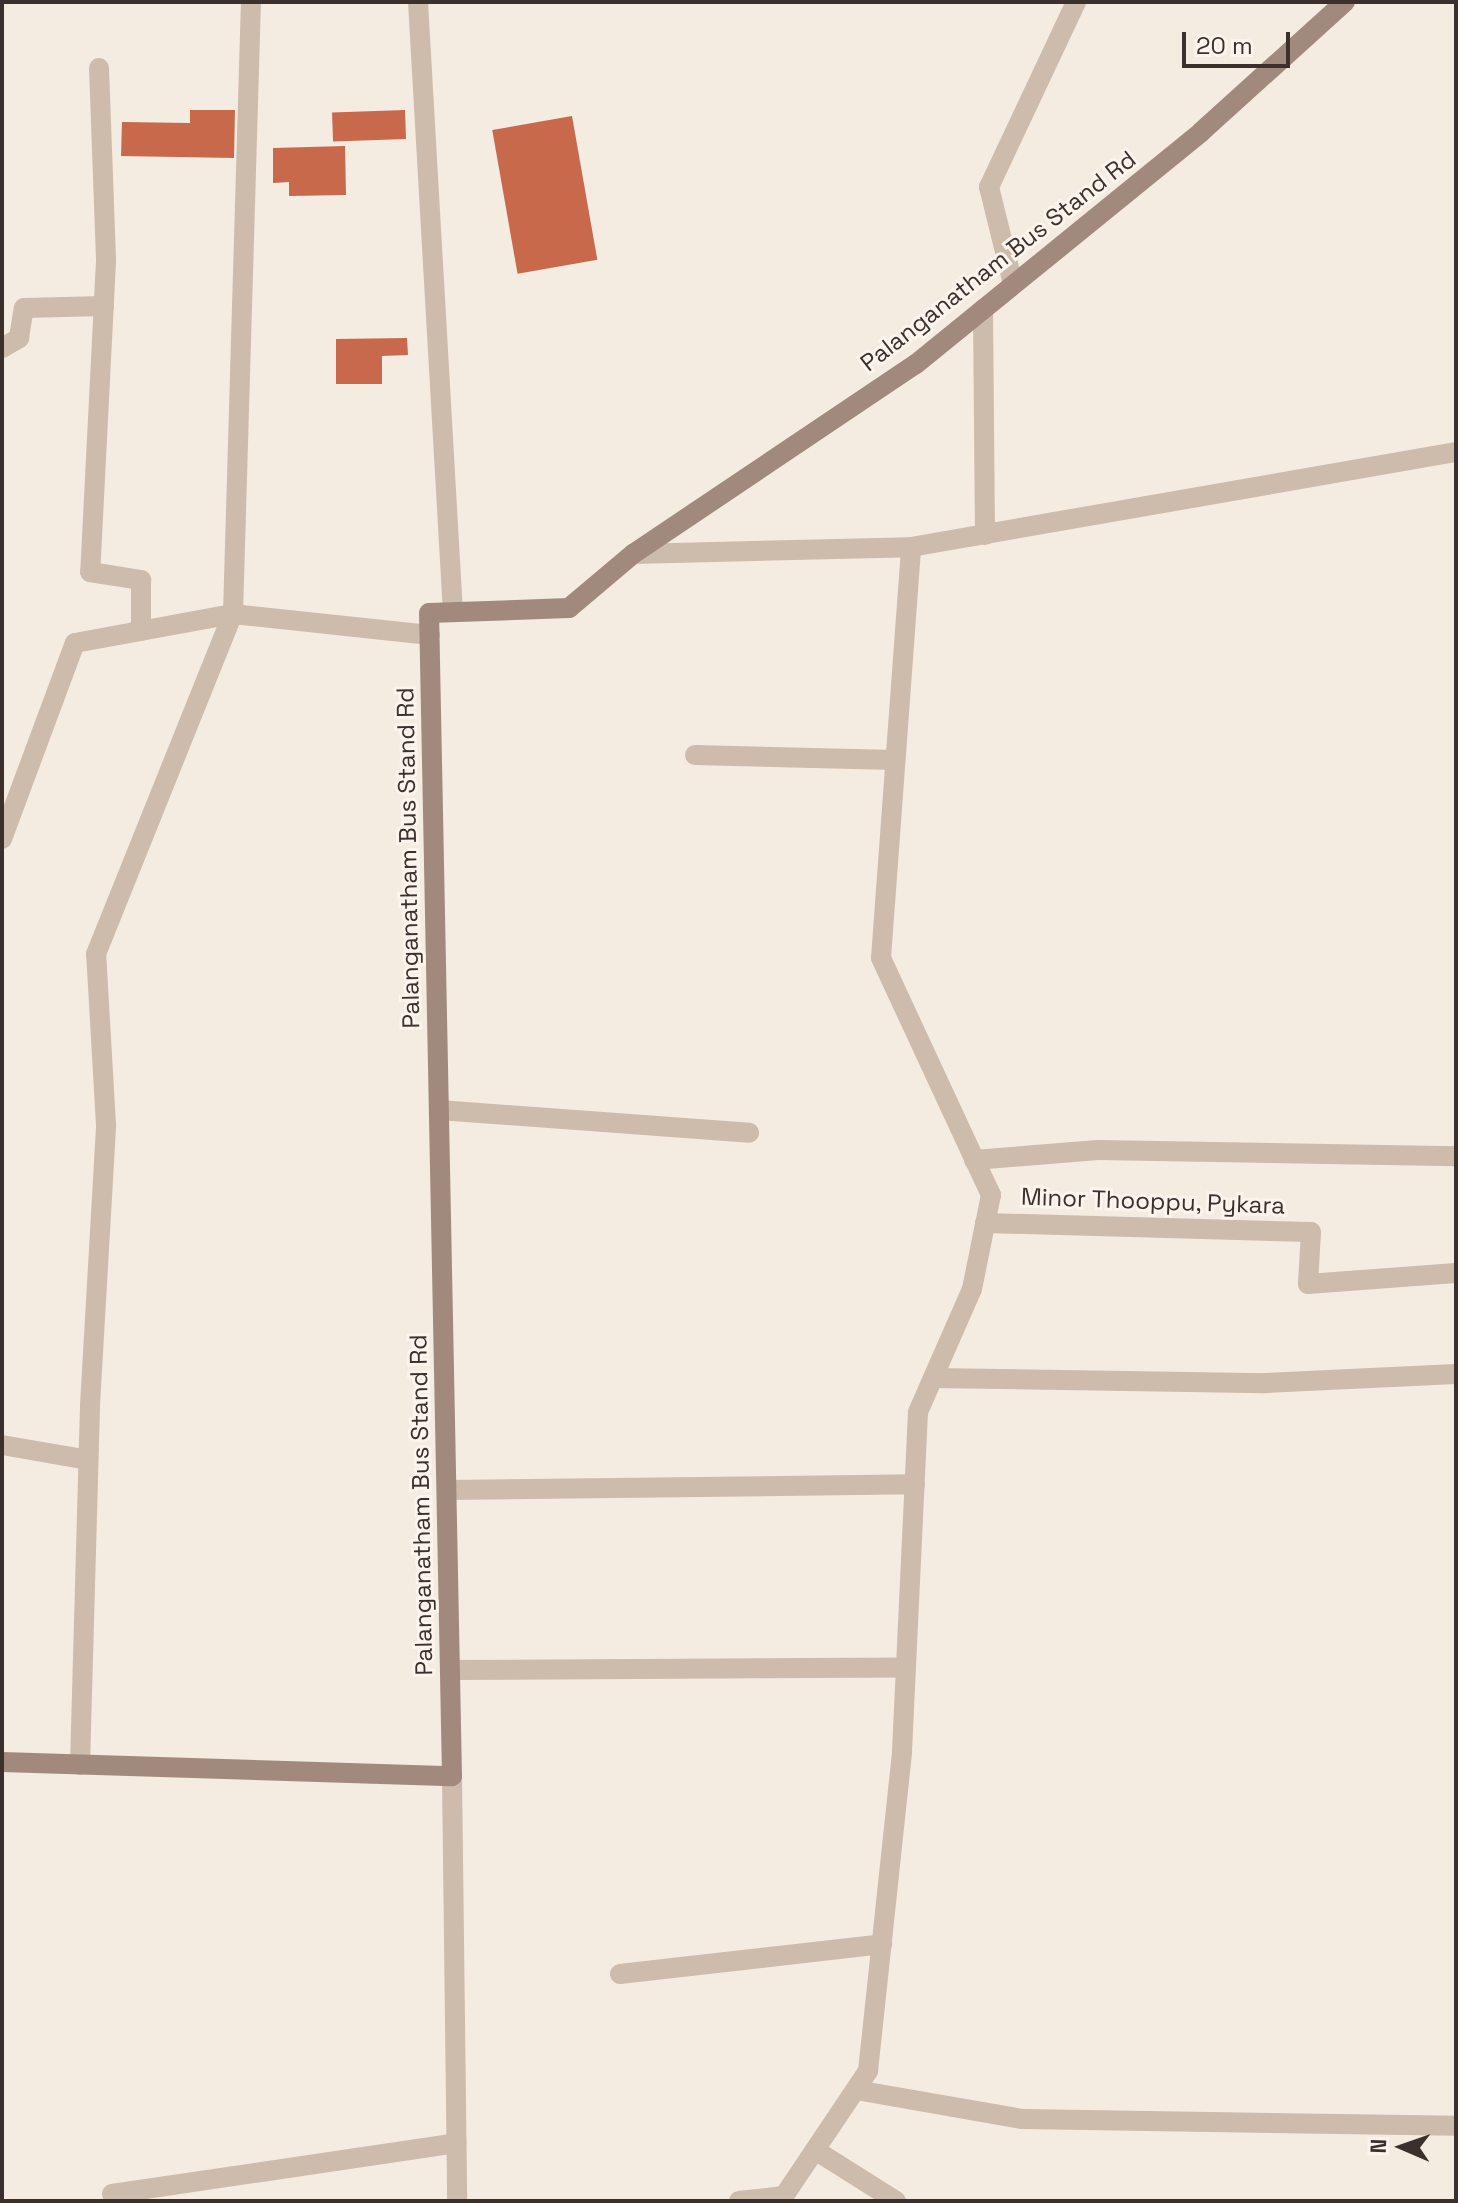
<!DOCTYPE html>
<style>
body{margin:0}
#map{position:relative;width:1458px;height:2203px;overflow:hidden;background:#f4ebe1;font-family:"Space Grotesk",sans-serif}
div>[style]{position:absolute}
.building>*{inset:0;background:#c8694b;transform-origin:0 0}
.street>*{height:20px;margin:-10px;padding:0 10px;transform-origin:10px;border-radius:10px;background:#cdbbac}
.secondary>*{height:20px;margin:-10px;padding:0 10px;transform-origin:10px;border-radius:10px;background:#a18a7d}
span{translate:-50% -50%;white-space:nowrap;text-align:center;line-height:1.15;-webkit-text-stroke:6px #fbf5ee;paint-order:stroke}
.street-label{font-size:24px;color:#3b302b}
.frame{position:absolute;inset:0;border:4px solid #3b302b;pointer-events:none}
.north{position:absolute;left:1362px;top:2107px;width:80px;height:80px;-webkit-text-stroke:6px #fbf5ee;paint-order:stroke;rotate:272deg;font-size:22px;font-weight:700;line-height:32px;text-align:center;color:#3b302b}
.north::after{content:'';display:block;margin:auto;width:28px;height:36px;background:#3b302b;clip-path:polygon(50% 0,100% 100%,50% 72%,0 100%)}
.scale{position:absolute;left:1182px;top:32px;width:108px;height:36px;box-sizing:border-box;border:4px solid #3b302b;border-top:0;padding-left:10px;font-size:24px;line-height:28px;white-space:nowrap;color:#3b302b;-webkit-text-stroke:6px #fbf5ee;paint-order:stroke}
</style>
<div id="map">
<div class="building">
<i style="clip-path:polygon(190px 110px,235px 110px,234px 158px,121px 156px,122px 122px,190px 123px)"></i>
<i style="left:405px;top:110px;width:29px;height:73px;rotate:88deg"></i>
<i style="left:572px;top:116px;width:146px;height:81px;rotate:80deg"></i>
<i style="clip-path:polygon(345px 146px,346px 195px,289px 196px,289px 182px,273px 183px,273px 148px)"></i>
<i style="clip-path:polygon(407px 338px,408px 355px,382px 356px,382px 384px,336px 384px,336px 339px)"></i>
</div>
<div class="street">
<i style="left:418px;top:2px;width:611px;rotate:86.72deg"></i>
<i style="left:99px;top:68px;width:193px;rotate:87.9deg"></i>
<i style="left:106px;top:261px;width:311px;rotate:92.9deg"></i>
<i style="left:90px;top:572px;width:52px;rotate:8.9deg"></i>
<i style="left:141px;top:580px;width:51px;rotate:90deg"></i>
<i style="left:1013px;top:284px;width:100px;rotate:-103.9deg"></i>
<i style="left:989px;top:187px;width:204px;rotate:-64.8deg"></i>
<i style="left:983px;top:309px;width:226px;rotate:89.5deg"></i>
<i style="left:2px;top:348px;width:20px;rotate:-30deg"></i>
<i style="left:19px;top:338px;width:30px;rotate:-81deg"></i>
<i style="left:24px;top:308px;width:80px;rotate:-1.4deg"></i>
<i style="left:633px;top:554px;width:278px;rotate:-1.4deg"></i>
<i style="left:911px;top:547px;width:553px;rotate:-9.89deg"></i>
<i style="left:695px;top:755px;width:200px;rotate:1.4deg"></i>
<i style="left:2px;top:839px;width:209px;rotate:-69.6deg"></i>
<i style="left:75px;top:643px;width:161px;rotate:-10.4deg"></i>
<i style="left:233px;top:614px;width:198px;rotate:6.1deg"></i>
<i style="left:439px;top:1110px;width:311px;rotate:4.2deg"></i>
<i style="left:974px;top:1160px;width:124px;rotate:-4.6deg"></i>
<i style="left:1098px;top:1150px;width:358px;rotate:1deg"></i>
<i style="left:985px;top:1223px;width:326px;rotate:1.6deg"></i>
<i style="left:1311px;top:1232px;width:52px;rotate:93.3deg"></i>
<i style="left:1308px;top:1284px;width:148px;rotate:-4.3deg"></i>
<i style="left:933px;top:1378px;width:332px;rotate:0.9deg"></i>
<i style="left:1265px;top:1383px;width:191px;rotate:-2.7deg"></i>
<i style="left:2px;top:1445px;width:87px;rotate:9.9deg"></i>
<i style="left:447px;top:1490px;width:468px;rotate:-0.7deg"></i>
<i style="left:450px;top:1670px;width:456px;rotate:-0.3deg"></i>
<i style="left:80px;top:1765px;width:360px;rotate:-88.4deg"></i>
<i style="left:90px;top:1405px;width:280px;rotate:-86.7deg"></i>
<i style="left:106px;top:1125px;width:171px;rotate:-93.3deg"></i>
<i style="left:96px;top:954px;width:367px;rotate:-68.1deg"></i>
<i style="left:233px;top:614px;width:612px;rotate:-88.32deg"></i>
<i style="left:452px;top:1776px;width:425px;rotate:89.3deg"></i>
<i style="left:620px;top:1974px;width:264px;rotate:-6.5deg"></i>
<i style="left:856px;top:2090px;width:169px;rotate:9.9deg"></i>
<i style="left:1022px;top:2119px;width:434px;rotate:0.9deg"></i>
<i style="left:815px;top:2150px;width:96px;rotate:32.2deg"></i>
<i style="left:112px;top:2194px;width:348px;rotate:-8.4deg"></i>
<i style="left:739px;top:2201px;width:45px;rotate:-6.3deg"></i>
<i style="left:784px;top:2196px;width:151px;rotate:-56.1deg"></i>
<i style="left:868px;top:2071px;width:322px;rotate:-83.9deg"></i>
<i style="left:902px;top:1751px;width:339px;rotate:-87.3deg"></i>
<i style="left:918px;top:1412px;width:134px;rotate:-66.3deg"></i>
<i style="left:972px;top:1289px;width:96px;rotate:-78.6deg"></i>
<i style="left:991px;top:1195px;width:261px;rotate:-114.9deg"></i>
<i style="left:881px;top:958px;width:412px;rotate:-85.8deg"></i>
</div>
<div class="secondary">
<i style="left:2px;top:1762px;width:450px;rotate:1.8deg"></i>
<i style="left:452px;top:1776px;width:1163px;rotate:-91.13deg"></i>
<i style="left:429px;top:613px;width:140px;rotate:-2deg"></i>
<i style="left:569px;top:608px;width:84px;rotate:-40.2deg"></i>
<i style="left:633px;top:554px;width:341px;rotate:-33.9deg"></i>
<i style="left:916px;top:364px;width:367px;rotate:-39.1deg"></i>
<i style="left:1201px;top:132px;width:194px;rotate:-42.1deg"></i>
</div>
<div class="street-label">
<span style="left:998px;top:261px;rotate:-38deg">Palanganatham Bus Stand Rd</span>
<span style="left:408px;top:858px;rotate:-91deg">Palanganatham Bus Stand Rd</span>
<span style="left:1153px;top:1201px;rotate:2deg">Minor Thooppu, Pykara</span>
<span style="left:421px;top:1505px;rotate:-91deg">Palanganatham Bus Stand Rd</span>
</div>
<div class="frame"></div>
<div class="north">N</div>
<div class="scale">20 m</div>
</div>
